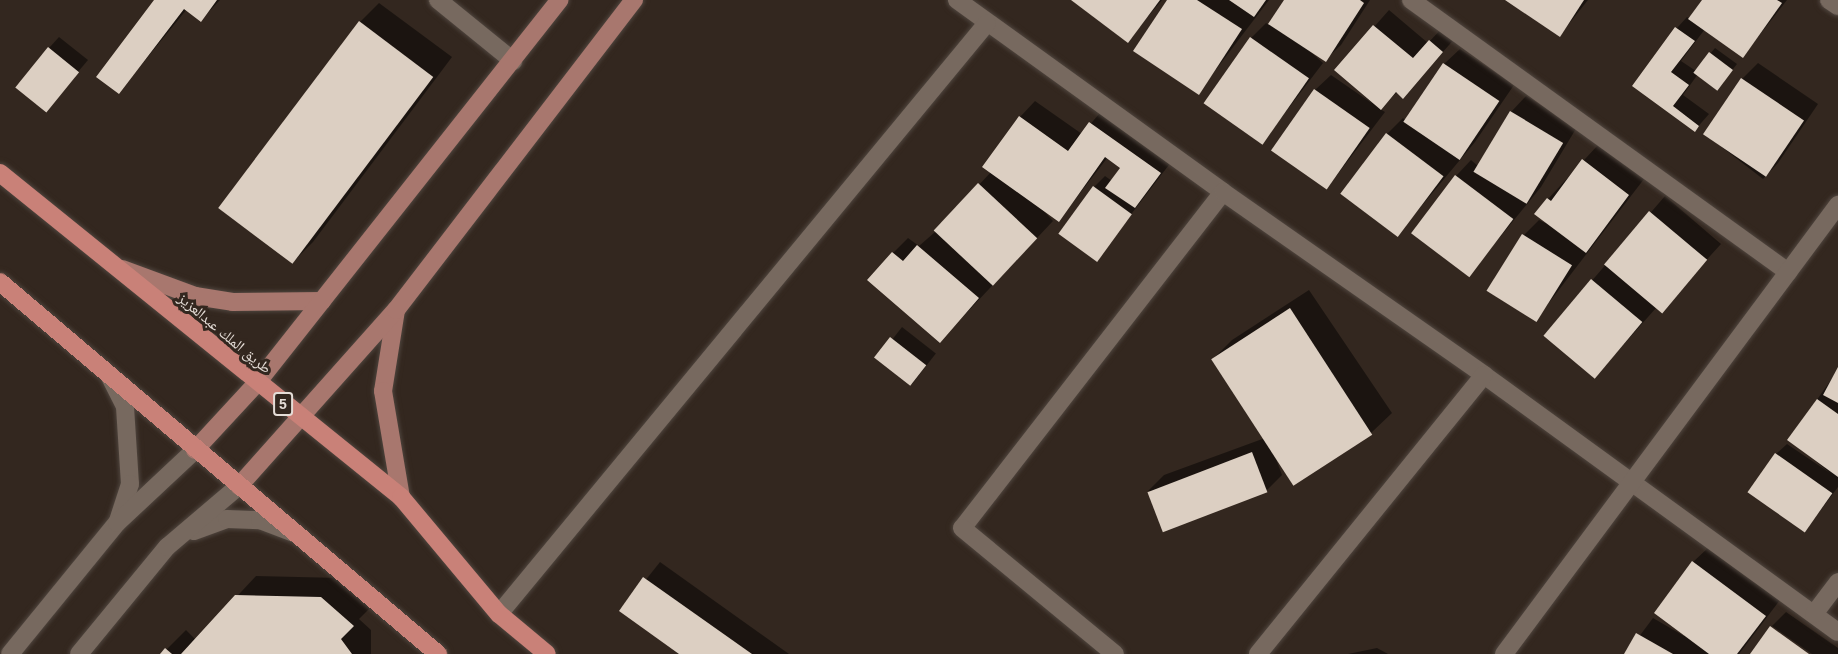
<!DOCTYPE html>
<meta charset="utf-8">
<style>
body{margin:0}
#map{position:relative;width:1838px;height:654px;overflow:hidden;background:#33271f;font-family:Arial,"Noto Naskh Arabic",sans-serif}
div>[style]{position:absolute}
.shadow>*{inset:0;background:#0007;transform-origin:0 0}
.building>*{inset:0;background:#dccfc2;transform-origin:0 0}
.roads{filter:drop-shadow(0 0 2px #4f453e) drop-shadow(0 0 2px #4f453e)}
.minor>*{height:18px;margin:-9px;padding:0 9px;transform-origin:9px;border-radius:9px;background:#77695f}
.major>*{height:18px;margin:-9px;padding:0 9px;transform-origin:9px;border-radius:9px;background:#a8776e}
.highway>*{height:18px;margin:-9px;padding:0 9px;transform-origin:9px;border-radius:9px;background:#c98178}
span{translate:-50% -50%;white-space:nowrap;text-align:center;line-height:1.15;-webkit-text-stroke:6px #33271f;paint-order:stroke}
.shield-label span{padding:2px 4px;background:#33271f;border:2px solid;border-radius:4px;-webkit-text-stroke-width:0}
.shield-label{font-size:14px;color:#e5ddd7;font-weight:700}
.street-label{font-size:15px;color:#e5ddd7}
</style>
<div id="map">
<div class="shadow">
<i style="clip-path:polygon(156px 0,220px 0,201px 20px,187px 9px,119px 92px)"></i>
<i style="clip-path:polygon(1074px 0,1162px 0,1127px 41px)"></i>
<i style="clip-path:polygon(1169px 0,1269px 0,1198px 93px)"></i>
<i style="clip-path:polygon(1286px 0,1370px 0,1341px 45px,1325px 60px,1304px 46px,1323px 63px,1262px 143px,1251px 38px,1266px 23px,1269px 25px)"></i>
<i style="clip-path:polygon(1507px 0,1588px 0,1560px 35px)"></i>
<i style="clip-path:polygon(1704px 0,1787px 0,1743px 56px,1705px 29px,1681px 61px,1696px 71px,1715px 48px,1737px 64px,1722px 83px,1698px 74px,1683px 95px,1709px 114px,1695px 130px,1634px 85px,1677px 28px,1687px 17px,1690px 19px)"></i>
<i style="clip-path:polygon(379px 3px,452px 57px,313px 242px,294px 261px,360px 22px)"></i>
<i style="clip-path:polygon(1389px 10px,1428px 43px,1445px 25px,1457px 36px,1403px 97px,1397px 92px,1380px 109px,1385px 112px,1328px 187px,1315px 90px,1331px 75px,1373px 104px,1336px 70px)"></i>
<i style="clip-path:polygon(59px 37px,88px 60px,46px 110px,49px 48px)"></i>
<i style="clip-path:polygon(1460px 49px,1514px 85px,1475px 142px,1398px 234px,1343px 194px,1387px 134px,1403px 118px,1406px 121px,1444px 64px)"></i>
<i style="clip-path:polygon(1758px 63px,1818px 104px,1778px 163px,1763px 179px,1705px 134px,1742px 79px)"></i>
<i style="clip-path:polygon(1526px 96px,1577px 127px,1541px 187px,1469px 275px,1456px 176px,1471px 160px,1478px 166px,1511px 112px)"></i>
<i style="clip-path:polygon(1035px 101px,1082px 134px,1105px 107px,1175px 157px,1096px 260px,1060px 233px,1094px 187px,1105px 176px,1112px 181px,1122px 167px,1108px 157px,1059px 220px,1039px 206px,1053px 221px,940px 341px,893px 253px,908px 238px,919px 246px,935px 232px,991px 172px,1020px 117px)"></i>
<i style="clip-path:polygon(1598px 145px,1644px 179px,1535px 321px,1524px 235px,1539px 220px,1545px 223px,1548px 199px)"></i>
<i style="clip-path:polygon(1665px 196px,1721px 244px,1660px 311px,1656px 308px,1594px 378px,1545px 335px)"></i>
<i style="clip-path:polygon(1309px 290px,1392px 413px,1372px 432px,1295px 483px,1273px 451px,1282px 475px,1266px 491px,1148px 491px,1164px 475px,1265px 438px,1213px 359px,1232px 340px)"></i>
<i style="left:902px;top:327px;width:43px;height:39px;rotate:38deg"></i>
<i style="clip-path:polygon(1838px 370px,1838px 487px,1806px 530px,1776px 454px,1787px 444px,1830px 473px,1789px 439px)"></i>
<i style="clip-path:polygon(1709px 547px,1780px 600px,1742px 650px,1739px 654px,1626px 654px,1653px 618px,1684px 636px,1693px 562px)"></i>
<i style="clip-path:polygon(660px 562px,789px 654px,682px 654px,621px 611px)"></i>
<i style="clip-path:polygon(256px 576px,341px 578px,372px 606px,359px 619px,371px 630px,371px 654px,162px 654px,186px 630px,196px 640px)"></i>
<i style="clip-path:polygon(1786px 612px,1838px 648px,1838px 654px,1812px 654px,1772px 626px)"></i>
<i style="clip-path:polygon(1377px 648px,1388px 654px,1348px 654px)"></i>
</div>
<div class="building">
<i style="clip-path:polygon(154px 0,217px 0,201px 22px,184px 9px,119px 94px,96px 77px)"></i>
<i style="clip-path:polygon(1071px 0,1160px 0,1128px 43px)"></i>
<i style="clip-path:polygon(1167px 0,1197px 0,1242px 29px,1199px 95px,1133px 51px)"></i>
<i style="clip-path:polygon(1229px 0,1266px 0,1254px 17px)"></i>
<i style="clip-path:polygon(1284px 0,1360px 0,1364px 3px,1326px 62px,1268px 24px)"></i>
<i style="clip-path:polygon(1505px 0,1584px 0,1560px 37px)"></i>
<i style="clip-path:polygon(1702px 0,1777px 0,1782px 3px,1743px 58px,1688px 19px)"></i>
<i style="left:359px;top:21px;width:93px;height:234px;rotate:37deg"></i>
<i style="clip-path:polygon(1373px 25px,1413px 58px,1429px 40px,1443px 52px,1403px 99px,1396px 92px,1381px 110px,1334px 70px)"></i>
<i style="clip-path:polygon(1675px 27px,1695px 41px,1671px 72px,1689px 85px,1673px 106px,1699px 126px,1695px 132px,1632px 86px)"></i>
<i style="left:1250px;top:37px;width:72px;height:81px;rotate:35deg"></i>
<i style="left:48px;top:47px;width:40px;height:52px;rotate:39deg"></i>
<i style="left:1709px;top:52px;width:30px;height:26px;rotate:37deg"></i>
<i style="left:1443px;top:63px;width:68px;height:71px;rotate:34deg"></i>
<i style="left:1741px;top:78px;width:76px;height:68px;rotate:34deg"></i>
<i style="left:1314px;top:89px;width:68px;height:75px;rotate:35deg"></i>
<i style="left:1510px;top:111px;width:62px;height:71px;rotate:31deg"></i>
<i style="clip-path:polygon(1019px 116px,1068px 151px,1089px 122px,1161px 173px,1135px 208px,1105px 188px,1120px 168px,1105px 157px,1059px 222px,982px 167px)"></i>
<i style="left:1386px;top:133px;width:72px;height:76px;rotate:37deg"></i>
<i style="clip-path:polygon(1582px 159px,1629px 195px,1586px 253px,1534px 214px,1547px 198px,1551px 201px)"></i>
<i style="left:1455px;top:175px;width:73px;height:73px;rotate:37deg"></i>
<i style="left:978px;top:183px;width:81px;height:65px;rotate:43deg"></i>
<i style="left:1093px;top:186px;width:48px;height:59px;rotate:36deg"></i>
<i style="left:1649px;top:211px;width:76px;height:70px;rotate:40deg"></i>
<i style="left:1522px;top:234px;width:59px;height:67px;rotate:32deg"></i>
<i style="clip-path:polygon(917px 245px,979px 298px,940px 343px,867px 280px,892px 252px,903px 261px)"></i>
<i style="left:1591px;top:279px;width:67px;height:74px;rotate:40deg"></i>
<i style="left:1290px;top:308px;width:151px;height:94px;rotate:57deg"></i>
<i style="left:890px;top:337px;width:46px;height:26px;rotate:38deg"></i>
<i style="clip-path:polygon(1838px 367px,1838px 403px,1823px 395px)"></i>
<i style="clip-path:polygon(1817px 399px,1838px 414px,1838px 477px,1787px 440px)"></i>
<i style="left:1252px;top:452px;width:43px;height:112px;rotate:69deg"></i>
<i style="left:1775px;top:453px;width:70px;height:48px;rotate:35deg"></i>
<i style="clip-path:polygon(1692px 561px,1766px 616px,1737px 654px,1709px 654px,1654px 613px)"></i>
<i style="clip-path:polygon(643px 577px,752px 654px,679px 654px,619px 611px)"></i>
<i style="clip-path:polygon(235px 595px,321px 597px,354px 626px,341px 639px,352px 654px,181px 654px)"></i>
<i style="clip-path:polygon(1770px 626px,1809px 654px,1750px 654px)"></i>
<i style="clip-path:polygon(1636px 633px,1673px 654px,1624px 654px)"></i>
<i style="clip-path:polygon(165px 648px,172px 654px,160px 654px)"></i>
</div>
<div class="roads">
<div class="minor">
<i style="left:438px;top:0;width:97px;rotate:39.1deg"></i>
<i style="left:957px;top:0;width:328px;rotate:35.8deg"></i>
<i style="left:1223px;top:192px;width:425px;rotate:127.8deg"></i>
<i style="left:962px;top:528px;width:198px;rotate:39.5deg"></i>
<i style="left:1411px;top:0;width:465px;rotate:35.8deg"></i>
<i style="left:1829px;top:0;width:11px;rotate:34deg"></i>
<i style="left:1223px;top:192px;width:319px;rotate:35deg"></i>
<i style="left:1484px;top:375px;width:437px;rotate:36deg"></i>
<i style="left:109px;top:375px;width:36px;rotate:63deg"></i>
<i style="left:125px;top:407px;width:77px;rotate:86.3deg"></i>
<i style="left:130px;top:484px;width:38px;rotate:108deg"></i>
<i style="left:194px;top:531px;width:35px;rotate:-20deg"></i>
<i style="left:227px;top:519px;width:33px;rotate:2deg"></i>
<i style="left:260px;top:520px;width:36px;rotate:21deg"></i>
<i style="left:499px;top:614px;width:766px;rotate:-50.45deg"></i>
<i style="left:1814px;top:614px;width:40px;rotate:-53deg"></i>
<i style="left:10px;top:654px;width:169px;rotate:-50.8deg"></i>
<i style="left:117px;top:523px;width:107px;rotate:-43.1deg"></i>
<i style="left:79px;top:654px;width:139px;rotate:-50.6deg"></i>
<i style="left:167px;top:547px;width:94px;rotate:-40.3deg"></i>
<i style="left:1258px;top:654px;width:359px;rotate:-51deg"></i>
<i style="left:1504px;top:654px;width:560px;rotate:-53.36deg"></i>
</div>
<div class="major">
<i style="left:122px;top:269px;width:78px;rotate:20.3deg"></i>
<i style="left:195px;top:296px;width:38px;rotate:9deg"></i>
<i style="left:233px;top:302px;width:89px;rotate:-0.6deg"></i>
<i style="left:396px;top:310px;width:82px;rotate:99.1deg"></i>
<i style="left:383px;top:391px;width:108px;rotate:80.4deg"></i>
<i style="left:195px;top:450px;width:91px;rotate:-47.2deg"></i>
<i style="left:257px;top:383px;width:488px;rotate:-51.7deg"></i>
<i style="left:239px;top:486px;width:236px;rotate:-48.3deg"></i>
<i style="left:396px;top:310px;width:391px;rotate:-52.5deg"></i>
</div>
<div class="highway">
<i style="left:0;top:173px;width:516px;rotate:38.94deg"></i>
<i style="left:401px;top:497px;width:153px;rotate:50.1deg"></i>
<i style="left:499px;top:614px;width:62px;rotate:39.8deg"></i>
<i style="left:0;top:282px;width:575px;rotate:40.34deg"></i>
</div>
</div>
<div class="shield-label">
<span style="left:283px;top:404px">5</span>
</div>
<div class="street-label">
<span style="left:225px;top:333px;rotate:40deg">طريق الملك عبدالعزيز</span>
</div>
</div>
